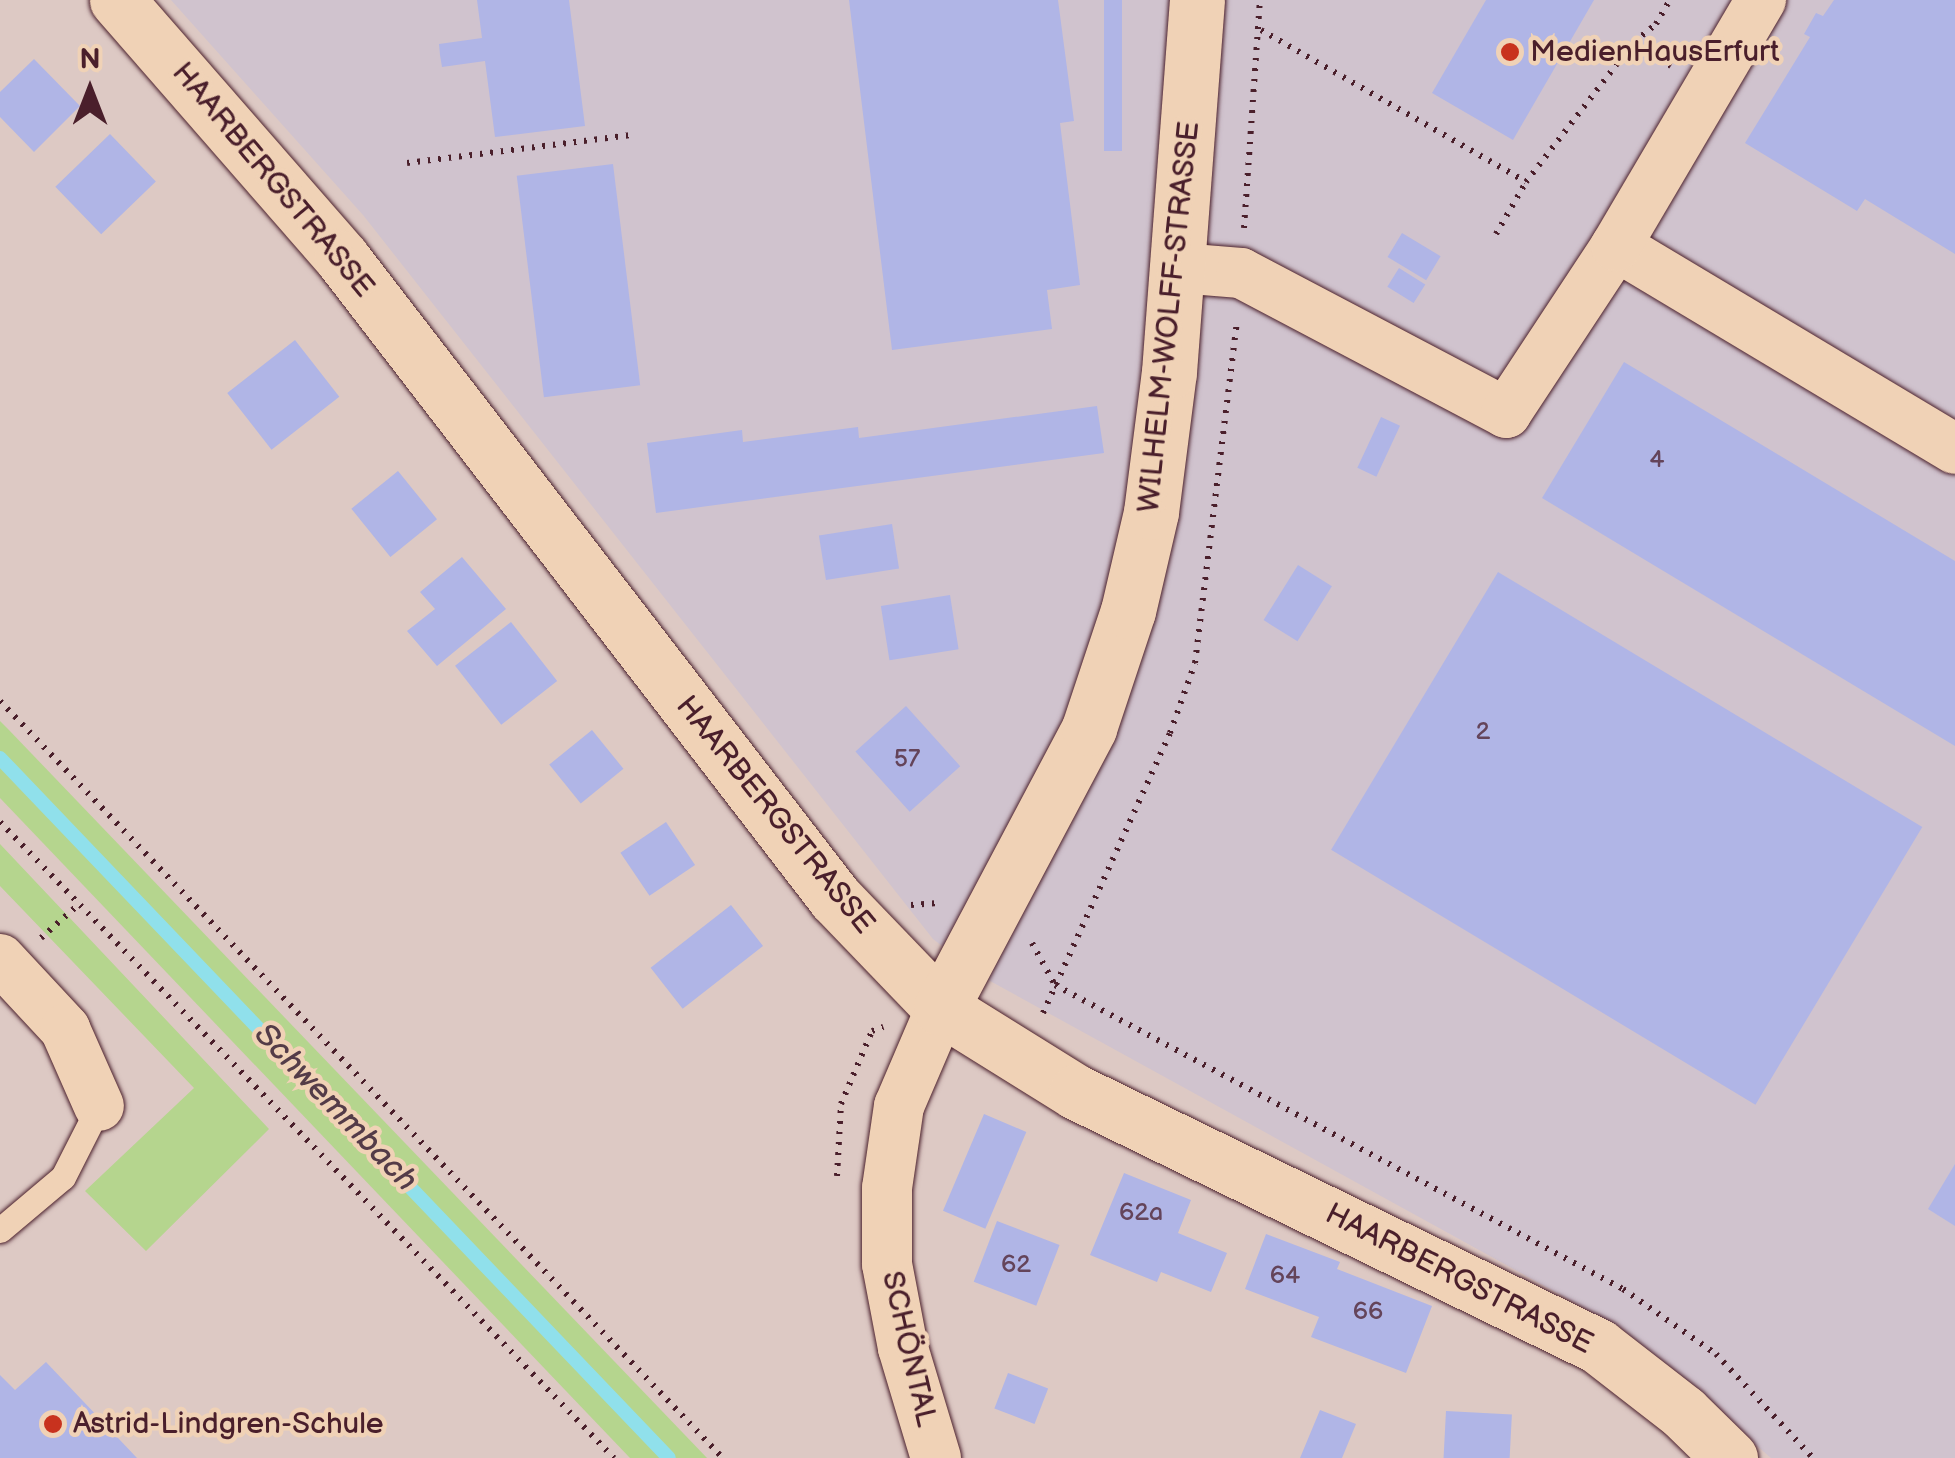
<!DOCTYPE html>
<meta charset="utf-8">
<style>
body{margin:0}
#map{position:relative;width:1955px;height:1458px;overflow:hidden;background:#ddc9c4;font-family:"Balsamiq Sans",sans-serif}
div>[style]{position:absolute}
.built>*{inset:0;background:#d0c3ce}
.green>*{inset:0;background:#b5d58e}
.stream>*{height:14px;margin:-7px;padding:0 7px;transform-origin:7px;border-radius:7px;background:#90e0eb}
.building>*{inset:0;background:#b0b5e6;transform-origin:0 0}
.path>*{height:6px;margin-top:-3px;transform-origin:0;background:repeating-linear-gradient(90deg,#4a1f2b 0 2.5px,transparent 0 10.5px)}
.roads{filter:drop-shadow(0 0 2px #4a1f2b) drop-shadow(0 0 2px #4a1f2b)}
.lane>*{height:25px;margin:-12.5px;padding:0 12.5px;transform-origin:12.5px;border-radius:12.5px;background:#f0d2b6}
.street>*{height:50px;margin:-25px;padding:0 25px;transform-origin:25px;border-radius:25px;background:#f0d2b6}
.secondary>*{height:55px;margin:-27.5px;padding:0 27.5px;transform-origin:27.5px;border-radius:27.5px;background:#f0d2b6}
.dots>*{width:28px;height:28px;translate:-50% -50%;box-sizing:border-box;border:5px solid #f0d2b6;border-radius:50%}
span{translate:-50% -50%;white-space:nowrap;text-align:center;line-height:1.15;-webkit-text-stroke:9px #f0d2b6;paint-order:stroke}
.number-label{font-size:25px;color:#64445a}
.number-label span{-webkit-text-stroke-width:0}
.poi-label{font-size:30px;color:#4a1f2b}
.left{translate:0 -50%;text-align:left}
.street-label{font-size:30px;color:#4a1f2b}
.water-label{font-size:32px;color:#543c48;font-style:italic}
.north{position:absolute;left:40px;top:40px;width:100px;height:100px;-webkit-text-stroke:8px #f0d2b6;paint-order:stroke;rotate:0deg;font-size:28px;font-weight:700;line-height:40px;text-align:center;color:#4a1f2b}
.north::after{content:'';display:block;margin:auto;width:35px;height:45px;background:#4a1f2b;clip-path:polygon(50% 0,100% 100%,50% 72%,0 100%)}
</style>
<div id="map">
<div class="built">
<i style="clip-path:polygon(171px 0,1955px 0,1955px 1458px,1771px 1458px,1619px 1327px,981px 976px,933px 939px,363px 215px)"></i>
</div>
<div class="green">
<i style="clip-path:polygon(0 721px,8px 729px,707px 1458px,630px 1458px,0 798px)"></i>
<i style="clip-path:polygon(0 844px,269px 1129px,146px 1251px,85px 1191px,194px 1088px,0 886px)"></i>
</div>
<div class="stream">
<i style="left:0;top:758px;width:968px;rotate:46.3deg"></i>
</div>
<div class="building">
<i style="clip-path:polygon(477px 0,569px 0,585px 126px,495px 137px,485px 61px,442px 67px,440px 55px,439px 44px,482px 38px)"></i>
<i style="clip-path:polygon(849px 0,1058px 0,1074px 121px,1060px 123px,1080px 285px,1047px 290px,1052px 329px,892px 350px)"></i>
<i style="left:1104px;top:0;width:18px;height:151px"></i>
<i style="clip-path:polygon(1486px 0,1594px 0,1513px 140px,1432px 93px)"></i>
<i style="clip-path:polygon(1834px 0,1955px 0,1955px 254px,1865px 199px,1857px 211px,1745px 143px,1810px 37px,1804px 34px,1816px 13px,1823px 16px)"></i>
<i style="clip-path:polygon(34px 59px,80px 106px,34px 152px,0 117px,0 92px)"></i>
<i style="left:110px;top:134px;width:66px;height:76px;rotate:46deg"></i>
<i style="left:613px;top:164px;width:223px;height:97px;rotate:83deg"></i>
<i style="left:1402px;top:233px;width:45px;height:28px;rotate:31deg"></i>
<i style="left:1399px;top:268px;width:31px;height:22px;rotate:32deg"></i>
<i style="left:295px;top:340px;width:72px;height:86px;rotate:52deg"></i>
<i style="clip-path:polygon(1624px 362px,1955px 561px,1955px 746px,1542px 498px)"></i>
<i style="clip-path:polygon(1097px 406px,1104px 453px,656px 513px,647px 443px,742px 430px,743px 442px,858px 427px,859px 438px)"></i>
<i style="left:1381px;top:417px;width:21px;height:56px;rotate:25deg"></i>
<i style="left:398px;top:471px;width:62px;height:60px;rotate:51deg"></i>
<i style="left:892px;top:524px;width:45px;height:74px;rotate:81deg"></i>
<i style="clip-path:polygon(462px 557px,506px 609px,437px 666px,407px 631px,435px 609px,420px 592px)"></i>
<i style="left:1298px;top:565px;width:40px;height:65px;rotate:32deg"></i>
<i style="left:1498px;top:572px;width:495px;height:324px;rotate:31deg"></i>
<i style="left:950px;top:595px;width:55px;height:70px;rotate:81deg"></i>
<i style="left:511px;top:622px;width:75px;height:71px;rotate:52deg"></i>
<i style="left:906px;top:706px;width:81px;height:68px;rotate:48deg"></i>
<i style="left:592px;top:730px;width:50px;height:55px;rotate:51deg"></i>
<i style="left:666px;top:822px;width:52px;height:55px;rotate:56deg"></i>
<i style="left:731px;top:905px;width:52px;height:102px;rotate:52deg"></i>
<i style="left:984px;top:1114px;width:46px;height:105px;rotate:23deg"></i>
<i style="clip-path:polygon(1955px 1164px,1955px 1226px,1928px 1209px)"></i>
<i style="clip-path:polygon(1124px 1173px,1191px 1200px,1178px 1233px,1227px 1253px,1211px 1292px,1161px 1272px,1157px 1282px,1090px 1255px)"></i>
<i style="left:997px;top:1221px;width:67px;height:65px;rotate:21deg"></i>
<i style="clip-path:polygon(1266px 1234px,1340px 1262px,1337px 1269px,1432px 1306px,1406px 1373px,1311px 1337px,1319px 1317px,1245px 1289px)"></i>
<i style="clip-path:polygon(46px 1362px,137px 1458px,0 1458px,0 1375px,15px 1390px)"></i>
<i style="left:1008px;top:1373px;width:43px;height:38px;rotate:21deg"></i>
<i style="clip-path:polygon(1320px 1410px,1356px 1424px,1342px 1458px,1300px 1458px)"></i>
<i style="left:1446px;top:1411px;width:66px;height:47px;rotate:3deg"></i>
</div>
<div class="path">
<i style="left:1261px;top:30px;width:305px;rotate:29.8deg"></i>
<i style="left:1526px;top:182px;width:177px;rotate:-52.4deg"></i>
<i style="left:1634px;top:42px;width:28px;rotate:-39deg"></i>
<i style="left:1656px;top:24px;width:28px;rotate:-60deg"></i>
<i style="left:1634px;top:42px;width:44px;rotate:33deg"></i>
<i style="left:407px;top:163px;width:228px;rotate:-7.1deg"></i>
<i style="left:1244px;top:228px;width:229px;rotate:-86deg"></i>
<i style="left:1496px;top:234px;width:60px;rotate:-60deg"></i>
<i style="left:0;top:701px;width:1047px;rotate:46.32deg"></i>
<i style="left:0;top:822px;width:884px;rotate:46.01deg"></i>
<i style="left:911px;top:905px;width:27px;rotate:-4deg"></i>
<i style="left:41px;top:938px;width:50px;rotate:-41.7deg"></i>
<i style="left:1032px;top:943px;width:48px;rotate:61.3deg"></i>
<i style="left:1055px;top:985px;width:644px;rotate:28.16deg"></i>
<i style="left:1623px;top:1289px;width:113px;rotate:35deg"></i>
<i style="left:1716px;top:1354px;width:142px;rotate:47deg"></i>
<i style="left:1043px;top:1013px;width:307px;rotate:-65.6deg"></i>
<i style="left:1170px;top:733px;width:74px;rotate:-70.3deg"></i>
<i style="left:1195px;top:663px;width:346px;rotate:-83deg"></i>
<i style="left:837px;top:1176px;width:72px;rotate:-86.8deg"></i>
<i style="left:841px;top:1104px;width:79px;rotate:-67deg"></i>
<i style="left:872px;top:1031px;width:12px;rotate:-20deg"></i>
</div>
<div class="roads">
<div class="lane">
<i style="left:0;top:1230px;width:82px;rotate:-40.1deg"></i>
<i style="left:63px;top:1177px;width:80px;rotate:-63.1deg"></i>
</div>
<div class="street">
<i style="left:1616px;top:246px;width:395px;rotate:30.9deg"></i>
<i style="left:1179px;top:268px;width:62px;rotate:4.6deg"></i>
<i style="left:1241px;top:273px;width:300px;rotate:27.8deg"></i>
<i style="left:1506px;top:413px;width:200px;rotate:-56.6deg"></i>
<i style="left:1616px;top:246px;width:286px;rotate:-59.5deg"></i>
<i style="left:0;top:959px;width:96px;rotate:47.1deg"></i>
<i style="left:65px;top:1029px;width:84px;rotate:66.2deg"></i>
<i style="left:936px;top:1458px;width:115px;rotate:-106.7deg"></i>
<i style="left:903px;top:1348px;width:86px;rotate:-100.8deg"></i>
<i style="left:887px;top:1264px;width:76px;rotate:-90deg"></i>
<i style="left:887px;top:1188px;width:83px;rotate:-81.7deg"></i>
<i style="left:899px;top:1106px;width:107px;rotate:-66.8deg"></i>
</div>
<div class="secondary">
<i style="left:117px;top:0;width:342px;rotate:48.9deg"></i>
<i style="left:342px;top:258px;width:808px;rotate:52.39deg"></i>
<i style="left:835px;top:898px;width:153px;rotate:46.1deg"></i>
<i style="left:941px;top:1008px;width:159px;rotate:31.9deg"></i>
<i style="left:1076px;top:1092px;width:581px;rotate:25.95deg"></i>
<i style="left:1598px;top:1346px;width:108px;rotate:37.8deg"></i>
<i style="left:1683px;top:1412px;width:66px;rotate:44.4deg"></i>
<i style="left:941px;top:1008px;width:317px;rotate:-62.1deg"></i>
<i style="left:1089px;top:728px;width:123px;rotate:-71.6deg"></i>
<i style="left:1128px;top:611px;width:102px;rotate:-76.9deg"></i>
<i style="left:1151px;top:512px;width:141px;rotate:-82.7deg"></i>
<i style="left:1169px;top:372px;width:373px;rotate:-85.7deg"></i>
</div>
</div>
<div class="dots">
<i style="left:1510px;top:52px;background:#c8321e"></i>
<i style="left:53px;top:1424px;background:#c8321e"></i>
</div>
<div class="number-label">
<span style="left:1657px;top:460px">4</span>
<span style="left:1483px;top:732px">2</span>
<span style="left:907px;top:759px">57</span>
<span style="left:1141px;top:1213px">62a</span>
<span style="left:1016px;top:1265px">62</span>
<span style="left:1285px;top:1276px">64</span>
<span style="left:1368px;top:1312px">66</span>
</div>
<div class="poi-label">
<span class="left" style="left:1530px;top:52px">MedienHausErfurt</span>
<span class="left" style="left:73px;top:1424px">Astrid-Lindgren-Schule</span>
</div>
<div class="street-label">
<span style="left:273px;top:180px;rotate:50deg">HAARBERGSTRASSE</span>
<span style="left:1169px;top:317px;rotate:-84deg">WILHELM-WOLFF-STRASSE</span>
<span style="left:775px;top:815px;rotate:51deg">HAARBERGSTRASSE</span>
<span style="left:1459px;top:1279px;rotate:27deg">HAARBERGSTRASSE</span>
<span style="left:909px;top:1349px;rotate:77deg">SCHÖNTAL</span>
</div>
<div class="water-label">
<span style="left:335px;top:1108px;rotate:46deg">Schwemmbach</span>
</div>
<div class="north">N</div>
</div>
